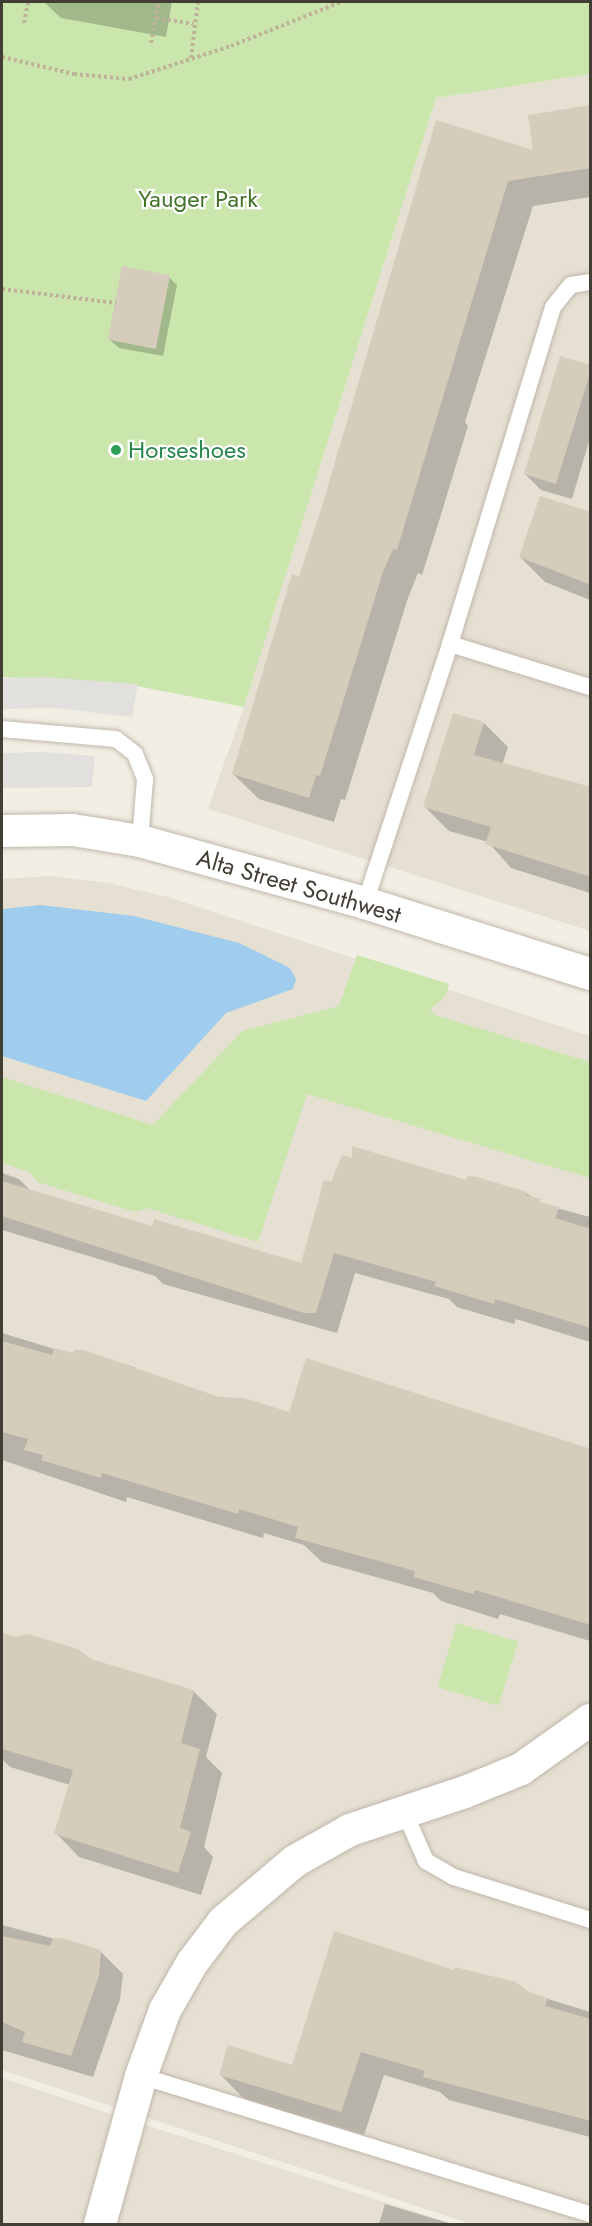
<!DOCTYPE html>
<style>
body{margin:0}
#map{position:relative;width:592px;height:2226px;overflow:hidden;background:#f1eee4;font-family:Jost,sans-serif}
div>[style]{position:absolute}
.residential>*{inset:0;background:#e5e0d2}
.green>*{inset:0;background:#cae6ad;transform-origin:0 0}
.parking>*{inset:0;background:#e2e0dc}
.water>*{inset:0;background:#a0ccee}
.shadow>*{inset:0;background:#0003}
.building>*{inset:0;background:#d6ccbc;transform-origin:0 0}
.path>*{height:4px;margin-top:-2px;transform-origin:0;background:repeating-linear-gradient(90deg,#beb298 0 3px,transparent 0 6px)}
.roads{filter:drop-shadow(0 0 2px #c0b8aa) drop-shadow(0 0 2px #c0b8aa)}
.service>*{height:16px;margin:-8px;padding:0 8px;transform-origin:8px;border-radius:8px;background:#fff}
.minor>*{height:32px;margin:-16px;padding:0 16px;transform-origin:16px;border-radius:16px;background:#fff}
.dots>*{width:16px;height:16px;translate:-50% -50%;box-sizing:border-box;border:3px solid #fff;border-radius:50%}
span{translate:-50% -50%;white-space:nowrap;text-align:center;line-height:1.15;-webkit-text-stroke:4.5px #fff;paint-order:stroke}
.park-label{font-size:24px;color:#437329}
.leisure-label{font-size:24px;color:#27864d}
.left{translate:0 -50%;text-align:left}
.street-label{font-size:24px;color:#433e34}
.frame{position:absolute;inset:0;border:3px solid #433e34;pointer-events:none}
</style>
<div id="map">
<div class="residential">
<i style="clip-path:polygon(590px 74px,590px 931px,208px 809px,244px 707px,436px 98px)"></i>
<i style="clip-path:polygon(51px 876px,108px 883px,168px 897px,590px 1036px,590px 2224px,471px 2224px,2px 2070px,2px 879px)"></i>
<i style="clip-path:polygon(2px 2078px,102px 2111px,453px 2224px,2px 2224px)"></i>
</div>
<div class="green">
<i style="clip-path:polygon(2px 2px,590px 2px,590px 74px,436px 98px,244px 707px,132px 685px,2px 677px)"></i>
<i style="clip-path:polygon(357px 955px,449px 984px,446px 995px,430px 1010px,435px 1015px,590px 1062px,590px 1178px,307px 1094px,258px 1242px,147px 1208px,135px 1212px,37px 1182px,30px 1172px,2px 1163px,2px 1077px,153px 1125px,242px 1031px,339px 1006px)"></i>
<i style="left:457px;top:1623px;width:64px;height:67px;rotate:17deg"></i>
</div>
<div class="parking">
<i style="clip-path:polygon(43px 677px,138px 684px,132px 717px,54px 708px,2px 709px,2px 679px)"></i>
<i style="clip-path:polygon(43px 752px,95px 756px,92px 787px,2px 788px,2px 753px)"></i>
</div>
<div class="water">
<i style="clip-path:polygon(40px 905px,134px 916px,239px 943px,290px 968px,296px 979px,293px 989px,226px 1013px,146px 1101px,2px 1056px,2px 909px)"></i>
</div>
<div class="shadow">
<i style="clip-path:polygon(44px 2px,172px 2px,166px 37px,61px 18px)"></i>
<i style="clip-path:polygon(590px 106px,590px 197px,533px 206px,465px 422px,468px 426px,439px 521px,422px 575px,418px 573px,408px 598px,345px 800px,341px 799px,334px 822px,259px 799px,233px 774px,324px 506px,437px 122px,535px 153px)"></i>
<i style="clip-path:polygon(169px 277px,177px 285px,163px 356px,119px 348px,110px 340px)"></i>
<i style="clip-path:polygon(590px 366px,590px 438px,572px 499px,541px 490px,525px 474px)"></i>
<i style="clip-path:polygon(590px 515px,590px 600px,545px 582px,520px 557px)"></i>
<i style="clip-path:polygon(484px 723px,508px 747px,502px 765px,590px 789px,590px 893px,511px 868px,488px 842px,449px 831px,425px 807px)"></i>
<i style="clip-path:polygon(2px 1173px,19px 1179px,32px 1192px,153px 1228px,302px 1265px,332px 1184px,466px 1182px,526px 1193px,545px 1205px,590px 1217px,590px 1342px,516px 1319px,514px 1324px,457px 1307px,449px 1299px,355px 1273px,337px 1333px,163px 1284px,155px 1276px,2px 1230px)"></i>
<i style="clip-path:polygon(2px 1333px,74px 1355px,84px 1352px,134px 1367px,147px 1377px,590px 1512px,590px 1641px,500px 1614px,498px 1619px,441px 1601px,433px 1593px,322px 1562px,304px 1545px,264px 1533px,263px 1538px,127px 1497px,126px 1502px,2px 1460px)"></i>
<i style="clip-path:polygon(2px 1635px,193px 1691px,217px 1714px,206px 1757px,222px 1773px,204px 1847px,213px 1857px,201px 1895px,79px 1857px,56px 1833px,70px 1785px,10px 1767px,2px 1759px)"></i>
<i style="clip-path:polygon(2px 1925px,100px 1951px,123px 1974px,120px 1999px,93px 2077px,2px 2050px)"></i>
<i style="clip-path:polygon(529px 1993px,590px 2012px,590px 2137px,449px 2100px,440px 2092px,384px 2075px,364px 2135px,244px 2099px,221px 2075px,293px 2067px)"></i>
<i style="clip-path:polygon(385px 2204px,452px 2224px,379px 2224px)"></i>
</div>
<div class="building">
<i style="clip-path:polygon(591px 105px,591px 168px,508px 181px,397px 550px,393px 549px,383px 572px,320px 776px,316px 775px,309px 798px,232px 774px,292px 574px,299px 577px,322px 506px,436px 120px,533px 150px,528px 115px)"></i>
<i style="left:122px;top:266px;width:49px;height:75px;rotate:11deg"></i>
<i style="clip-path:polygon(560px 356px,591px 365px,591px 370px,556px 484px,524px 474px)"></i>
<i style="clip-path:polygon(540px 496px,591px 512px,591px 585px,519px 557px)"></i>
<i style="clip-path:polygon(453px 713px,484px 722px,474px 755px,591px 787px,591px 877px,485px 844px,491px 827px,423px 807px)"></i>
<i style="clip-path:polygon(352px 1146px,466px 1180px,467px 1176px,477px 1177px,527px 1192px,526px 1195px,541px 1199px,540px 1202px,559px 1207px,555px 1218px,591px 1229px,591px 1328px,495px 1299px,494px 1304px,434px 1286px,436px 1282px,334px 1253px,316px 1313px,304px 1313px,2px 1216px,2px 1181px,152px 1226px,154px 1219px,301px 1263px,324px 1180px,331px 1182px,342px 1155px,352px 1158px)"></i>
<i style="clip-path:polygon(2px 1341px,52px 1355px,54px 1348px,73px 1353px,74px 1350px,84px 1350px,219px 1397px,244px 1398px,289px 1412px,306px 1358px,591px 1449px,591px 1625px,475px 1590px,473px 1594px,414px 1577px,415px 1571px,295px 1538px,298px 1527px,239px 1509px,238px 1514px,102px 1473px,101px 1478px,41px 1460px,43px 1455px,24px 1450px,28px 1439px,2px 1432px)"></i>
<i style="clip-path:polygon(2px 1633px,16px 1637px,28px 1634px,78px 1649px,91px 1659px,194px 1690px,181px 1743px,200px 1749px,180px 1828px,191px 1832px,178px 1873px,54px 1834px,73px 1770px,2px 1749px)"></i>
<i style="clip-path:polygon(334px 1931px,454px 1970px,455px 1967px,516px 1982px,529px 1992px,548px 1998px,545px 2006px,591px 2019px,591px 2121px,423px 2077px,425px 2071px,361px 2052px,341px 2112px,219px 2075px,228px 2045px,292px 2065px)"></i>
<i style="clip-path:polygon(2px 1936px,50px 1946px,53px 1938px,62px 1938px,101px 1950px,99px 1976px,71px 2056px,22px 2042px,25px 2032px,2px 2022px)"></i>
</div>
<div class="path">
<i style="left:156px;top:18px;width:38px;rotate:9deg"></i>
<i style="left:24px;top:23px;width:21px;rotate:-79deg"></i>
<i style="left:151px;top:43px;width:42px;rotate:-79deg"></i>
<i style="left:2px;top:57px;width:74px;rotate:13.3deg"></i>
<i style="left:74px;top:74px;width:55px;rotate:5.2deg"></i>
<i style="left:129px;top:79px;width:107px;rotate:-17.9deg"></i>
<i style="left:231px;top:46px;width:118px;rotate:-21.8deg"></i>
<i style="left:191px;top:58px;width:56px;rotate:-82.9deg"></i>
<i style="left:2px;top:289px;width:115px;rotate:7deg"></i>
</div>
<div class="roads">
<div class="service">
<i style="left:450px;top:644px;width:146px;rotate:17.1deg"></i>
<i style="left:2px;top:729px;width:114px;rotate:5deg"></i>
<i style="left:116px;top:739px;width:24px;rotate:38deg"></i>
<i style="left:135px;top:754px;width:27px;rotate:68deg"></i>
<i style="left:145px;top:779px;width:62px;rotate:94.6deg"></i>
<i style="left:365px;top:903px;width:273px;rotate:-71.8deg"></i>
<i style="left:450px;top:644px;width:352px;rotate:-73deg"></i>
<i style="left:553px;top:307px;width:28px;rotate:-51deg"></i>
<i style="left:571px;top:285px;width:19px;rotate:-9deg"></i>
<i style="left:404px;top:1811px;width:55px;rotate:66.3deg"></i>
<i style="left:426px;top:1861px;width:32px;rotate:30deg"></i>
<i style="left:454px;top:1877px;width:143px;rotate:17.5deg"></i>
<i style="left:141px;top:2076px;width:470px;rotate:17.1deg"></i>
</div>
<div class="minor">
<i style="left:2px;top:831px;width:71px;rotate:-0.8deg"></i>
<i style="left:73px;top:830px;width:68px;rotate:9.3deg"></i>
<i style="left:140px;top:841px;width:233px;rotate:15.4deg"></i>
<i style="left:365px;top:903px;width:236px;rotate:17.5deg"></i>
<i style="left:100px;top:2224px;width:154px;rotate:-74.5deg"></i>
<i style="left:141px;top:2076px;width:70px;rotate:-70deg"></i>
<i style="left:165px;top:2010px;width:54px;rotate:-60.1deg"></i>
<i style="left:192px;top:1963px;width:51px;rotate:-52.9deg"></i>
<i style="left:223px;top:1922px;width:94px;rotate:-40.3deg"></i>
<i style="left:295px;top:1861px;width:63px;rotate:-29.4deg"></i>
<i style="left:350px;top:1830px;width:121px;rotate:-18.3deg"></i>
<i style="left:465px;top:1792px;width:61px;rotate:-22.3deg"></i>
<i style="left:521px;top:1769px;width:85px;rotate:-35.4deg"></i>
</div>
</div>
<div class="dots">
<i style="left:116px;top:450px;background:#2e9e5b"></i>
</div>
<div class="park-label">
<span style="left:198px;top:199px">Yauger Park</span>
</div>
<div class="leisure-label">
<span class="left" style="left:128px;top:450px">Horseshoes</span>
</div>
<div class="street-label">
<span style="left:299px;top:886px;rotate:16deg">Alta Street Southwest</span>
</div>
<div class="frame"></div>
</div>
